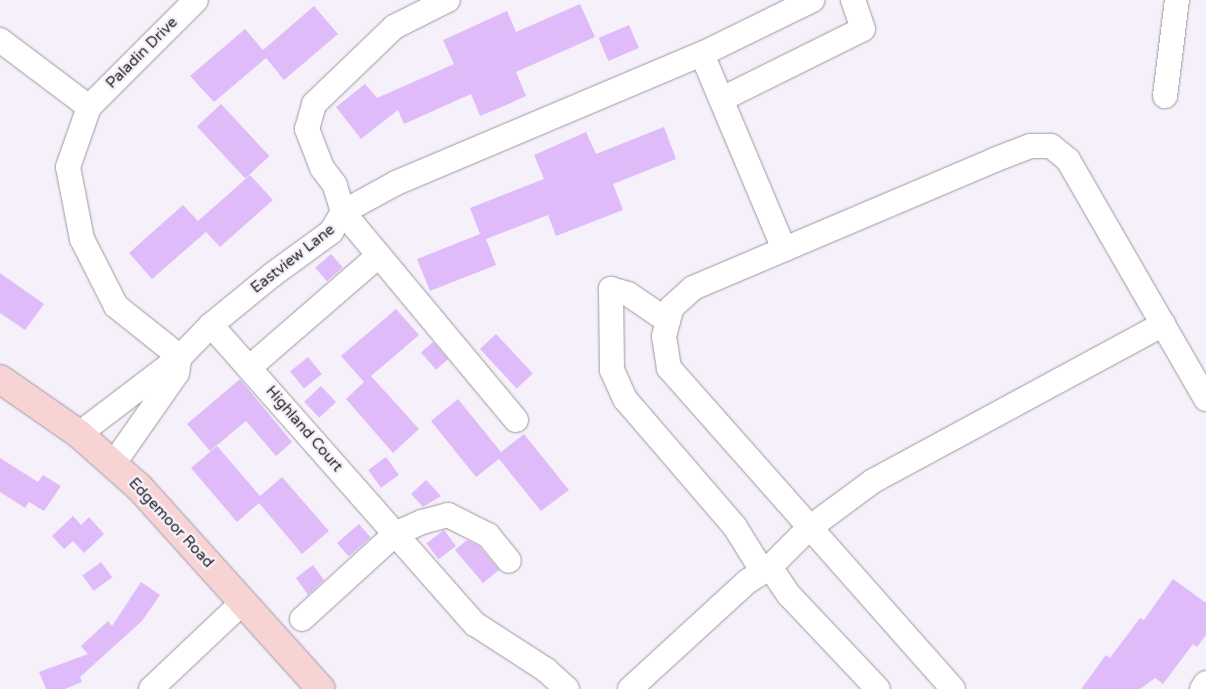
<!DOCTYPE html>
<style>
body{margin:0}
#map{position:relative;width:1206px;height:689px;overflow:hidden;background:#f5f0fa;font-family:"Varela Round",sans-serif}
div>[style]{position:absolute}
.building>*{inset:0;background:#dfbcf9;transform-origin:0 0}
.roads{filter:drop-shadow(0 0 1px #9d97a1) drop-shadow(0 0 1px #9d97a1)}
.minor>*{height:24px;margin:-12px;padding:0 12px;transform-origin:12px;border-radius:12px;background:#fff}
.major>*{height:28px;margin:-14px;padding:0 14px;transform-origin:14px;border-radius:14px;background:#f8d3d3}
span{translate:-50% -50%;white-space:nowrap;text-align:center;line-height:1.15;-webkit-text-stroke:5px #f5f0fa;paint-order:stroke}
.street-label{font-size:15px;color:#211f23}
</style>
<div id="map">
<div class="building">
<i style="clip-path:polygon(580px 4px,595px 37px,516px 72px,526px 96px,504px 106px,480px 116px,471px 94px,404px 124px,398px 110px,361px 139px,336px 107px,365px 84px,377px 98px,454px 64px,443px 40px,507px 11px,516px 32px)"></i>
<i style="clip-path:polygon(314px 6px,338px 34px,284px 80px,266px 58px,214px 102px,190px 76px,245px 29px,263px 50px)"></i>
<i style="left:629px;top:25px;width:25px;height:33px;rotate:67deg"></i>
<i style="left:221px;top:104px;width:71px;height:33px;rotate:47deg"></i>
<i style="clip-path:polygon(664px 127px,676px 159px,613px 184px,623px 210px,556px 236px,548px 215px,486px 239px,496px 265px,430px 291px,417px 259px,480px 234px,470px 208px,544px 179px,534px 155px,586px 132px,596px 154px)"></i>
<i style="clip-path:polygon(250px 175px,273px 200px,220px 247px,206px 232px,152px 279px,129px 253px,183px 205px,198px 221px)"></i>
<i style="left:331px;top:254px;width:18px;height:21px;rotate:49deg"></i>
<i style="clip-path:polygon(0 273px,44px 304px,25px 330px,0 313px)"></i>
<i style="clip-path:polygon(396px 309px,419px 335px,371px 376px,419px 429px,393px 453px,346px 399px,364px 382px,341px 356px)"></i>
<i style="left:496px;top:334px;width:54px;height:22px;rotate:47deg"></i>
<i style="left:433px;top:342px;width:23px;height:16px;rotate:49deg"></i>
<i style="left:308px;top:357px;width:22px;height:23px;rotate:51deg"></i>
<i style="clip-path:polygon(240px 379px,292px 442px,276px 456px,246px 421px,210px 451px,187px 424px)"></i>
<i style="left:321px;top:386px;width:22px;height:23px;rotate:47deg"></i>
<i style="clip-path:polygon(458px 399px,501px 452px,524px 434px,569px 490px,541px 511px,499px 459px,476px 477px,431px 421px)"></i>
<i style="clip-path:polygon(217px 446px,260px 496px,282px 477px,329px 531px,302px 554px,259px 503px,237px 522px,191px 468px)"></i>
<i style="left:386px;top:457px;width:22px;height:22px;rotate:54deg"></i>
<i style="clip-path:polygon(0 458px,38px 482px,43px 475px,61px 486px,44px 511px,29px 502px,25px 508px,0 492px)"></i>
<i style="clip-path:polygon(426px 480px,441px 496px,423px 507px,411px 494px)"></i>
<i style="clip-path:polygon(73px 516px,81px 525px,89px 517px,104px 534px,84px 553px,73px 541px,64px 549px,52px 536px)"></i>
<i style="left:359px;top:524px;width:18px;height:29px;rotate:49deg"></i>
<i style="left:444px;top:530px;width:20px;height:22px;rotate:53deg"></i>
<i style="clip-path:polygon(467px 540px,479px 546px,499px 570px,483px 583px,455px 550px)"></i>
<i style="left:101px;top:562px;width:19px;height:23px;rotate:54deg"></i>
<i style="clip-path:polygon(313px 565px,324px 580px,308px 595px,296px 578px)"></i>
<i style="clip-path:polygon(1173px 579px,1206px 603px,1206px 635px,1197px 647px,1193px 644px,1163px 684px,1155px 678px,1140px 689px,1081px 689px,1106px 655px,1110px 658px,1140px 618px,1144px 620px)"></i>
<i style="clip-path:polygon(141px 582px,160px 595px,142px 621px,80px 677px,82px 682px,65px 689px,46px 689px,39px 672px,88px 654px,81px 646px,108px 621px,112px 626px)"></i>
</div>
<div class="roads">
<div class="minor">
<i style="left:0;top:40px;width:111px;rotate:37deg"></i>
<i style="left:702px;top:54px;width:212px;rotate:67.2deg"></i>
<i style="left:1165px;top:96px;width:97px;rotate:-82.9deg"></i>
<i style="left:722px;top:99px;width:157px;rotate:-26.4deg"></i>
<i style="left:863px;top:29px;width:31px;rotate:-109deg"></i>
<i style="left:668px;top:321px;width:48px;rotate:-146deg"></i>
<i style="left:628px;top:294px;width:18px;rotate:-164deg"></i>
<i style="left:611px;top:289px;width:81px;rotate:89.3deg"></i>
<i style="left:612px;top:370px;width:32px;rotate:66deg"></i>
<i style="left:625px;top:399px;width:169px;rotate:49.3deg"></i>
<i style="left:735px;top:527px;width:53px;rotate:58.1deg"></i>
<i style="left:211px;top:325px;width:399px;rotate:48.6deg"></i>
<i style="left:475px;top:624px;width:85px;rotate:32.9deg"></i>
<i style="left:546px;top:670px;width:28px;rotate:42deg"></i>
<i style="left:180px;top:357px;width:82px;rotate:-141.4deg"></i>
<i style="left:116px;top:306px;width:75px;rotate:-116.9deg"></i>
<i style="left:82px;top:239px;width:73px;rotate:-101deg"></i>
<i style="left:68px;top:167px;width:64px;rotate:-70.7deg"></i>
<i style="left:89px;top:107px;width:151px;rotate:-45deg"></i>
<i style="left:250px;top:367px;width:169px;rotate:-40.9deg"></i>
<i style="left:516px;top:420px;width:271px;rotate:-129.8deg"></i>
<i style="left:343px;top:212px;width:60px;rotate:-28.7deg"></i>
<i style="left:396px;top:183px;width:332px;rotate:-22.9deg"></i>
<i style="left:702px;top:54px;width:123px;rotate:-26.1deg"></i>
<i style="left:79px;top:434px;width:127px;rotate:-37.3deg"></i>
<i style="left:180px;top:357px;width:45px;rotate:-45.9deg"></i>
<i style="left:211px;top:325px;width:79px;rotate:-39.3deg"></i>
<i style="left:272px;top:275px;width:73px;rotate:-36.1deg"></i>
<i style="left:331px;top:232px;width:23px;rotate:-59deg"></i>
<i style="left:343px;top:212px;width:28px;rotate:-107deg"></i>
<i style="left:335px;top:185px;width:21px;rotate:-127deg"></i>
<i style="left:322px;top:168px;width:42px;rotate:-111deg"></i>
<i style="left:307px;top:129px;width:26px;rotate:-74deg"></i>
<i style="left:314px;top:104px;width:111px;rotate:-43.9deg"></i>
<i style="left:394px;top:27px;width:60px;rotate:-26.6deg"></i>
<i style="left:114px;top:463px;width:110px;rotate:-55deg"></i>
<i style="left:177px;top:373px;width:12px;rotate:-81deg"></i>
<i style="left:770px;top:567px;width:34px;rotate:56deg"></i>
<i style="left:789px;top:595px;width:129px;rotate:46.6deg"></i>
<i style="left:302px;top:619px;width:126px;rotate:-42.4deg"></i>
<i style="left:395px;top:534px;width:30px;rotate:-24deg"></i>
<i style="left:422px;top:522px;width:27px;rotate:-15deg"></i>
<i style="left:448px;top:515px;width:45px;rotate:26.6deg"></i>
<i style="left:488px;top:535px;width:33px;rotate:51deg"></i>
<i style="left:151px;top:689px;width:127px;rotate:-43.4deg"></i>
<i style="left:630px;top:689px;width:160px;rotate:-42.5deg"></i>
<i style="left:748px;top:581px;width:26px;rotate:-32deg"></i>
<i style="left:770px;top:567px;width:54px;rotate:-45deg"></i>
<i style="left:808px;top:529px;width:81px;rotate:-36.4deg"></i>
<i style="left:873px;top:481px;width:330px;rotate:-28.4deg"></i>
<i style="left:953px;top:689px;width:429px;rotate:-131.5deg"></i>
<i style="left:669px;top:368px;width:32px;rotate:-99deg"></i>
<i style="left:664px;top:336px;width:30px;rotate:-75deg"></i>
<i style="left:672px;top:307px;width:28px;rotate:-42deg"></i>
<i style="left:693px;top:288px;width:327px;rotate:-23deg"></i>
<i style="left:994px;top:160px;width:39px;rotate:-21deg"></i>
<i style="left:1030px;top:146px;width:21px"></i>
<i style="left:1051px;top:146px;width:22px;rotate:39deg"></i>
<i style="left:1068px;top:160px;width:276px;rotate:60deg"></i>
<i style="left:1202px;top:689px;width:7px;rotate:-56deg"></i>
</div>
<div class="major">
<i style="left:0;top:379px;width:96px;rotate:34.8deg"></i>
<i style="left:79px;top:434px;width:81px;rotate:41.5deg"></i>
<i style="left:140px;top:488px;width:270px;rotate:48deg"></i>
</div>
</div>
<div class="street-label">
<span style="left:142px;top:53px;rotate:-45deg">Paladin Drive</span>
<span style="left:293px;top:259px;rotate:-38deg">Eastview Lane</span>
<span style="left:304px;top:429px;rotate:49deg">Highland Court</span>
<span style="left:171px;top:523px;rotate:47deg">Edgemoor Road</span>
</div>
</div>
